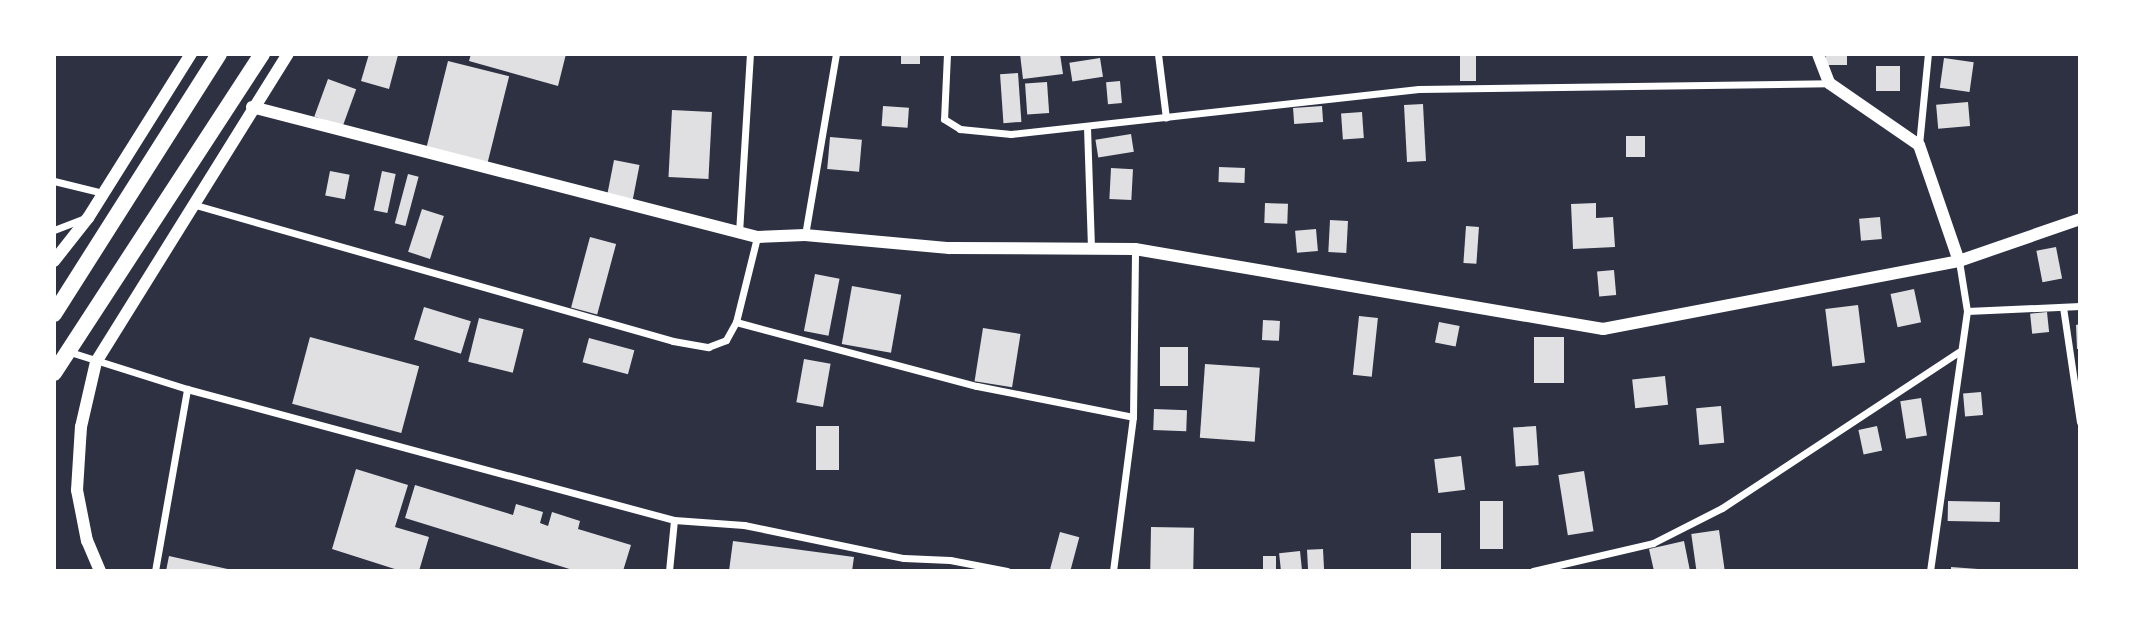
<!DOCTYPE html>
<style>
body{margin:0}
#map{position:relative;width:2134px;height:625px;overflow:hidden;background:#2d3142;font-family:"Roboto Condensed",sans-serif}
div>[style]{position:absolute}
.building>*{inset:0;background:#e0e0e3;transform-origin:0 0}
.minor>*{height:7px;margin:-3.5px;padding:0 3.5px;transform-origin:3.5px;border-radius:3.5px;background:#fff}
.tertiary>*{height:12px;margin:-6px;padding:0 6px;transform-origin:6px;border-radius:6px;background:#fff}
.trunk>*{height:16px;margin:-8px;padding:0 8px;transform-origin:8px;border-radius:8px;background:#fff}
span{translate:-50% -50%;white-space:nowrap;text-align:center;line-height:1.15;-webkit-text-stroke:6px #fff;paint-order:stroke}
.frame{position:absolute;inset:0;border:56px solid #fff;pointer-events:none}
</style>
<div id="map">
<div class="building">
<i style="clip-path:polygon(369px 54px,398px 55px,389px 89px,361px 81px)"></i>
<i style="clip-path:polygon(471px 54px,566px 54px,558px 86px,469px 61px)"></i>
<i style="left:901px;top:54px;width:19px;height:10px"></i>
<i style="clip-path:polygon(1020px 54px,1060px 54px,1063px 74px,1023px 79px)"></i>
<i style="left:1460px;top:54px;width:16px;height:27px"></i>
<i style="left:1826px;top:54px;width:21px;height:11px"></i>
<i style="left:1100px;top:58px;width:19px;height:31px;rotate:81deg"></i>
<i style="left:1944px;top:58px;width:30px;height:30px;rotate:8deg"></i>
<i style="left:448px;top:61px;width:63px;height:91px;rotate:14deg"></i>
<i style="left:1900px;top:66px;width:25px;height:24px;rotate:90deg"></i>
<i style="left:1018px;top:73px;width:49px;height:18px;rotate:86deg"></i>
<i style="left:328px;top:79px;width:30px;height:40px;rotate:20deg"></i>
<i style="left:1120px;top:81px;width:22px;height:14px;rotate:85deg"></i>
<i style="left:1047px;top:82px;width:31px;height:22px;rotate:86deg"></i>
<i style="left:1968px;top:102px;width:24px;height:32px;rotate:85deg"></i>
<i style="left:1423px;top:104px;width:57px;height:19px;rotate:87deg"></i>
<i style="left:883px;top:106px;width:26px;height:20px;rotate:4deg"></i>
<i style="left:1322px;top:106px;width:16px;height:29px;rotate:86deg"></i>
<i style="left:672px;top:110px;width:40px;height:67px;rotate:3deg"></i>
<i style="left:1362px;top:112px;width:26px;height:21px;rotate:86deg"></i>
<i style="left:1131px;top:134px;width:18px;height:36px;rotate:81deg"></i>
<i style="left:1626px;top:136px;width:19px;height:21px"></i>
<i style="left:830px;top:137px;width:32px;height:32px;rotate:5deg"></i>
<i style="left:614px;top:160px;width:26px;height:35px;rotate:11deg"></i>
<i style="left:1219px;top:167px;width:26px;height:15px;rotate:2deg"></i>
<i style="left:1111px;top:168px;width:22px;height:31px;rotate:3deg"></i>
<i style="left:330px;top:171px;width:20px;height:25px;rotate:11deg"></i>
<i style="left:382px;top:171px;width:14px;height:40px;rotate:12deg"></i>
<i style="left:408px;top:174px;width:11px;height:51px;rotate:15deg"></i>
<i style="left:1265px;top:203px;width:23px;height:20px;rotate:2deg"></i>
<i style="clip-path:polygon(1596px 203px,1596px 218px,1613px 217px,1615px 247px,1573px 249px,1571px 204px)"></i>
<i style="left:422px;top:209px;width:23px;height:45px;rotate:18deg"></i>
<i style="left:1880px;top:217px;width:22px;height:21px;rotate:85deg"></i>
<i style="left:1330px;top:220px;width:18px;height:32px;rotate:3deg"></i>
<i style="left:1466px;top:226px;width:13px;height:37px;rotate:4deg"></i>
<i style="left:1316px;top:229px;width:22px;height:21px;rotate:85deg"></i>
<i style="left:590px;top:237px;width:27px;height:73px;rotate:15deg"></i>
<i style="left:2056px;top:247px;width:32px;height:20px;rotate:79deg"></i>
<i style="left:1614px;top:270px;width:25px;height:17px;rotate:85deg"></i>
<i style="left:815px;top:274px;width:25px;height:58px;rotate:11deg"></i>
<i style="left:852px;top:286px;width:50px;height:59px;rotate:10deg"></i>
<i style="left:1914px;top:289px;width:34px;height:24px;rotate:78deg"></i>
<i style="left:1858px;top:305px;width:58px;height:33px;rotate:83deg"></i>
<i style="left:424px;top:307px;width:49px;height:34px;rotate:17deg"></i>
<i style="left:2047px;top:312px;width:20px;height:17px;rotate:84deg"></i>
<i style="left:1359px;top:316px;width:19px;height:59px;rotate:6deg"></i>
<i style="left:479px;top:318px;width:46px;height:45px;rotate:14deg"></i>
<i style="left:1263px;top:320px;width:17px;height:20px;rotate:3deg"></i>
<i style="left:1439px;top:322px;width:21px;height:21px;rotate:11deg"></i>
<i style="clip-path:polygon(2080px 324px,2080px 349px,2077px 349px,2076px 325px)"></i>
<i style="left:983px;top:328px;width:38px;height:54px;rotate:9deg"></i>
<i style="left:310px;top:337px;width:113px;height:69px;rotate:15deg"></i>
<i style="left:1534px;top:337px;width:30px;height:46px"></i>
<i style="left:589px;top:338px;width:47px;height:25px;rotate:15deg"></i>
<i style="left:1188px;top:347px;width:39px;height:28px;rotate:90deg"></i>
<i style="left:804px;top:359px;width:27px;height:44px;rotate:10deg"></i>
<i style="left:1205px;top:364px;width:55px;height:74px;rotate:4deg"></i>
<i style="left:1665px;top:376px;width:29px;height:33px;rotate:84deg"></i>
<i style="left:1981px;top:392px;width:23px;height:18px;rotate:85deg"></i>
<i style="left:1921px;top:398px;width:38px;height:21px;rotate:81deg"></i>
<i style="left:1721px;top:406px;width:37px;height:25px;rotate:85deg"></i>
<i style="left:1154px;top:409px;width:33px;height:21px;rotate:2deg"></i>
<i style="left:816px;top:426px;width:23px;height:44px"></i>
<i style="left:1536px;top:426px;width:39px;height:23px;rotate:86deg"></i>
<i style="left:1877px;top:426px;width:25px;height:19px;rotate:78deg"></i>
<i style="left:1461px;top:456px;width:34px;height:27px;rotate:83deg"></i>
<i style="clip-path:polygon(356px 469px,408px 485px,395px 527px,429px 537px,419px 571px,401px 571px,332px 549px)"></i>
<i style="left:1584px;top:471px;width:61px;height:26px;rotate:81deg"></i>
<i style="clip-path:polygon(415px 485px,513px 515px,516px 504px,543px 512px,540px 523px,548px 526px,552px 512px,580px 521px,578px 529px,631px 545px,623px 571px,576px 571px,405px 518px)"></i>
<i style="left:1480px;top:501px;width:23px;height:48px"></i>
<i style="left:1948px;top:501px;width:52px;height:20px;rotate:1deg"></i>
<i style="left:1151px;top:527px;width:43px;height:44px;rotate:1deg"></i>
<i style="left:1719px;top:530px;width:41px;height:28px;rotate:82deg"></i>
<i style="left:1060px;top:532px;width:20px;height:38px;rotate:15deg"></i>
<i style="left:1411px;top:533px;width:30px;height:38px"></i>
<i style="clip-path:polygon(733px 541px,854px 557px,852px 571px,729px 571px)"></i>
<i style="clip-path:polygon(1684px 541px,1690px 571px,1654px 571px,1649px 549px)"></i>
<i style="left:1323px;top:549px;width:22px;height:16px;rotate:87deg"></i>
<i style="left:1300px;top:551px;width:20px;height:21px;rotate:84deg"></i>
<i style="clip-path:polygon(169px 556px,232px 570px,232px 571px,166px 571px)"></i>
<i style="left:1276px;top:556px;width:15px;height:13px;rotate:90deg"></i>
<i style="clip-path:polygon(1951px 567px,1978px 569px,1977px 571px,1951px 571px)"></i>
</div>
<div class="minor">
<i style="left:947px;top:54px;width:65px;rotate:92.6deg"></i>
<i style="left:944px;top:119px;width:19px;rotate:32deg"></i>
<i style="left:960px;top:129px;width:51px;rotate:5.6deg"></i>
<i style="left:1011px;top:134px;width:410px;rotate:-6.3deg"></i>
<i style="left:1419px;top:89px;width:410px;rotate:-0.8deg"></i>
<i style="left:1158px;top:54px;width:64px;rotate:82.9deg"></i>
<i style="left:1087px;top:127px;width:122px;rotate:88.1deg"></i>
<i style="left:1919px;top:145px;width:91px;rotate:-84.4deg"></i>
<i style="left:54px;top:181px;width:50px;rotate:13.8deg"></i>
<i style="left:192px;top:204px;width:500px;rotate:15.9deg"></i>
<i style="left:673px;top:341px;width:36px;rotate:10deg"></i>
<i style="left:708px;top:347px;width:19px;rotate:-21deg"></i>
<i style="left:726px;top:340px;width:21px;rotate:-61deg"></i>
<i style="left:736px;top:322px;width:88px;rotate:-76.1deg"></i>
<i style="left:54px;top:230px;width:34px;rotate:-21deg"></i>
<i style="left:739px;top:233px;width:179px;rotate:-86.5deg"></i>
<i style="left:805px;top:235px;width:184px;rotate:-80.3deg"></i>
<i style="left:2063px;top:307px;width:116px;rotate:81.6deg"></i>
<i style="left:1967px;top:311px;width:113px;rotate:-2.5deg"></i>
<i style="left:736px;top:322px;width:249px;rotate:14.9deg"></i>
<i style="left:977px;top:386px;width:159px;rotate:11.2deg"></i>
<i style="left:70px;top:352px;width:123px;rotate:17.5deg"></i>
<i style="left:187px;top:389px;width:504px;rotate:15.06deg"></i>
<i style="left:674px;top:520px;width:70px;rotate:4.1deg"></i>
<i style="left:744px;top:525px;width:163px;rotate:11.7deg"></i>
<i style="left:904px;top:558px;width:46px;rotate:2.5deg"></i>
<i style="left:950px;top:560px;width:58px;rotate:10.9deg"></i>
<i style="left:155px;top:571px;width:185px;rotate:-80deg"></i>
<i style="left:669px;top:571px;width:51px;rotate:-84.4deg"></i>
<i style="left:1113px;top:571px;width:155px;rotate:-82.6deg"></i>
<i style="left:1133px;top:417px;width:168px;rotate:-89.3deg"></i>
<i style="left:1533px;top:571px;width:123px;rotate:-13.1deg"></i>
<i style="left:1653px;top:543px;width:77px;rotate:-26.9deg"></i>
<i style="left:1722px;top:508px;width:284px;rotate:-33.4deg"></i>
<i style="left:1930px;top:571px;width:263px;rotate:-81.9deg"></i>
<i style="left:1967px;top:311px;width:51px;rotate:-99.1deg"></i>
</div>
<div class="tertiary">
<i style="left:1818px;top:54px;width:31px;rotate:69deg"></i>
<i style="left:1829px;top:83px;width:109px;rotate:34.6deg"></i>
<i style="left:1919px;top:145px;width:123px;rotate:71deg"></i>
<i style="left:252px;top:107px;width:521px;rotate:14.44deg"></i>
<i style="left:757px;top:237px;width:48px;rotate:-2.4deg"></i>
<i style="left:805px;top:235px;width:145px;rotate:5.2deg"></i>
<i style="left:949px;top:248px;width:186px;rotate:0.3deg"></i>
<i style="left:1135px;top:249px;width:475px;rotate:9.7deg"></i>
<i style="left:1603px;top:329px;width:362px;rotate:-10.8deg"></i>
<i style="left:1959px;top:261px;width:128px;rotate:-19.1deg"></i>
<i style="left:54px;top:261px;width:55px;rotate:-51.7deg"></i>
<i style="left:88px;top:218px;width:194px;rotate:-57.9deg"></i>
<i style="left:100px;top:571px;width:33px;rotate:-113deg"></i>
<i style="left:87px;top:541px;width:52px;rotate:-101.1deg"></i>
<i style="left:77px;top:490px;width:63px;rotate:-86.4deg"></i>
<i style="left:81px;top:427px;width:67px;rotate:-77deg"></i>
<i style="left:96px;top:362px;width:363px;rotate:-58.1deg"></i>
</div>
<div class="trunk">
<i style="left:54px;top:314px;width:308px;rotate:-57.6deg"></i>
<i style="left:54px;top:373px;width:381px;rotate:-56.9deg"></i>
</div>
<div class="frame"></div>
</div>
